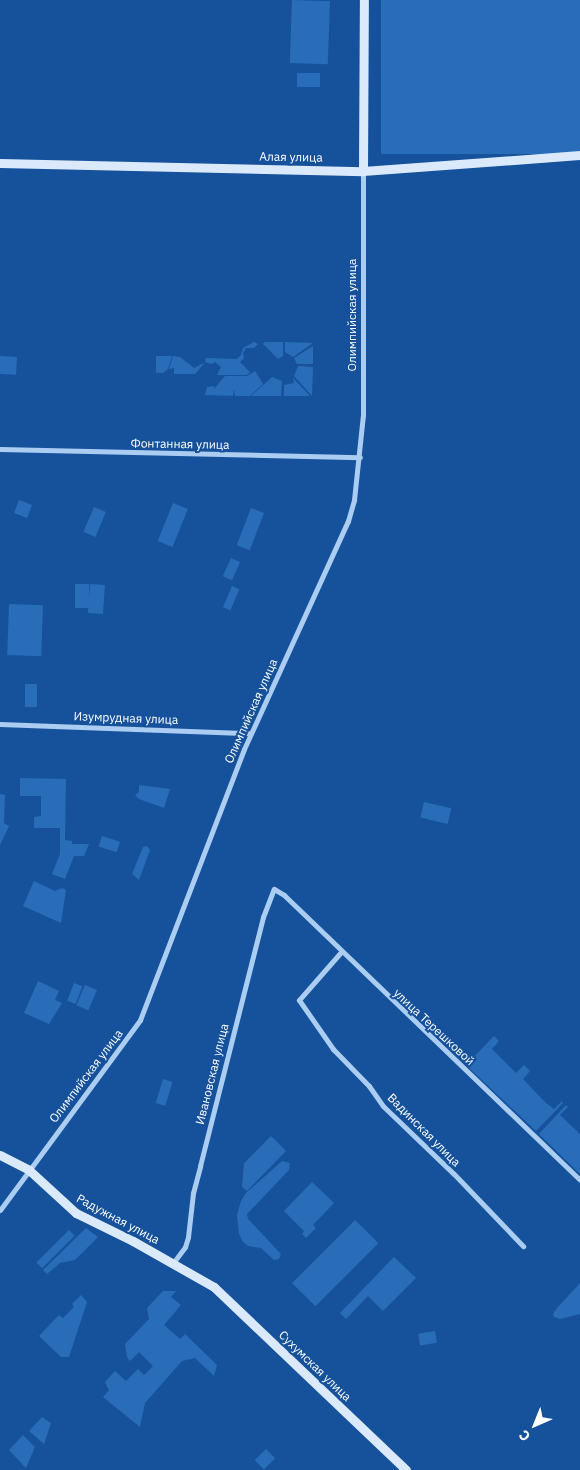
<!DOCTYPE html>
<meta charset="utf-8">
<style>
body{margin:0}
#map{position:relative;width:580px;height:1470px;overflow:hidden;background:#16529b;font-family:"IBM Plex Sans",sans-serif}
div>[style]{position:absolute}
.green>*{inset:0;background:#296db8;transform-origin:0 0}
.minor>*{height:5px;margin:-2.5px;padding:0 2.5px;transform-origin:2.5px;border-radius:2.5px;background:#abcdf2}
.secondary>*{height:9px;margin:-4.5px;padding:0 4.5px;transform-origin:4.5px;border-radius:4.5px;background:#dae9fc}
span{translate:-50% -50%;white-space:nowrap;text-align:center;line-height:1.15;-webkit-text-stroke:4px #16529b;paint-order:stroke}
.street-label{font-size:12px;color:#fff}
.north{position:absolute;left:510px;top:1400px;width:50px;height:50px;-webkit-text-stroke:4px #16529b;paint-order:stroke;rotate:224deg;font-size:14px;font-weight:700;line-height:20px;text-align:center;color:#fff}
.north::after{content:'';display:block;margin:auto;width:18px;height:22px;background:#fff;clip-path:polygon(50% 0,100% 100%,50% 72%,0 100%)}
</style>
<div id="map">
<div class="green">
<i style="left:292px;top:0;width:38px;height:63px;rotate:2deg"></i>
<i style="left:381px;top:0;width:199px;height:154px"></i>
<i style="left:297px;top:73px;width:23px;height:14px"></i>
<i style="clip-path:polygon(254px 342px,258px 344px,254px 348px,246px 348px,243px 353px,244px 358px,240px 362px,250px 372px,247px 375px,217px 375px,221px 367px,215px 362px,212px 364px,205px 362px,206px 358px,237px 359px,241px 355px,243px 348px)"></i>
<i style="clip-path:polygon(265px 342px,283px 342px,283px 356px,278px 359px,263px 344px)"></i>
<i style="clip-path:polygon(285px 342px,313px 343px,293px 357px,285px 352px)"></i>
<i style="clip-path:polygon(313px 346px,313px 364px,297px 364px,294px 358px)"></i>
<i style="left:0;top:356px;width:17px;height:18px;rotate:3deg"></i>
<i style="clip-path:polygon(156px 356px,172px 356px,168px 369px,163px 373px,156px 373px)"></i>
<i style="clip-path:polygon(173px 356px,180px 357px,194px 368px,204px 363px,203px 365px,195px 374px,174px 374px,174px 368px,169px 369px)"></i>
<i style="clip-path:polygon(298px 366px,313px 367px,312px 396px,294px 376px)"></i>
<i style="clip-path:polygon(255px 371px,263px 384px,250px 396px,235px 396px,234px 389px,233px 396px,205px 395px,207px 387px,214px 386px,214px 389px,225px 376px,247px 376px)"></i>
<i style="clip-path:polygon(272px 377px,282px 381px,281px 396px,251px 396px)"></i>
<i style="clip-path:polygon(293px 378px,310px 396px,284px 396px,284px 385px,294px 383px)"></i>
<i style="left:19px;top:500px;width:14px;height:14px;rotate:21deg"></i>
<i style="left:173px;top:503px;width:16px;height:41px;rotate:22deg"></i>
<i style="left:94px;top:507px;width:13px;height:27px;rotate:23deg"></i>
<i style="left:251px;top:508px;width:14px;height:40px;rotate:21deg"></i>
<i style="left:231px;top:558px;width:10px;height:20px;rotate:24deg"></i>
<i style="left:75px;top:584px;width:14px;height:24px"></i>
<i style="left:90px;top:584px;width:15px;height:29px;rotate:4deg"></i>
<i style="left:232px;top:586px;width:8px;height:23px;rotate:23deg"></i>
<i style="left:9px;top:604px;width:34px;height:51px;rotate:2deg"></i>
<i style="left:25px;top:684px;width:12px;height:23px"></i>
<i style="clip-path:polygon(20px 778px,66px 779px,65px 840px,72px 841px,72px 844px,89px 844px,84px 856px,74px 856px,65px 879px,52px 874px,60px 854px,60px 828px,34px 828px,34px 817px,41px 816px,41px 796px,20px 796px)"></i>
<i style="clip-path:polygon(139px 785px,170px 789px,164px 808px,139px 799px,135px 795px,139px 792px)"></i>
<i style="clip-path:polygon(0 794px,5px 795px,4px 823px,9px 826px,0 845px)"></i>
<i style="left:424px;top:802px;width:28px;height:16px;rotate:13deg"></i>
<i style="left:102px;top:836px;width:19px;height:11px;rotate:18deg"></i>
<i style="clip-path:polygon(147px 846px,150px 850px,139px 880px,132px 874px,143px 847px)"></i>
<i style="clip-path:polygon(34px 881px,55px 891px,62px 888px,66px 890px,61px 923px,23px 906px)"></i>
<i style="clip-path:polygon(38px 981px,59px 991px,55px 1000px,62px 1003px,49px 1024px,24px 1013px)"></i>
<i style="left:74px;top:983px;width:9px;height:19px;rotate:21deg"></i>
<i style="left:85px;top:985px;width:13px;height:22px;rotate:23deg"></i>
<i style="clip-path:polygon(494px 1036px,499px 1041px,492px 1049px,516px 1073px,524px 1065px,530px 1071px,523px 1079px,546px 1103px,554px 1109px,562px 1101px,563px 1103px,536px 1131px,466px 1065px)"></i>
<i style="left:163px;top:1079px;width:10px;height:25px;rotate:17deg"></i>
<i style="clip-path:polygon(566px 1105px,568px 1107px,560px 1115px,580px 1134px,580px 1174px,539px 1134px)"></i>
<i style="clip-path:polygon(271px 1136px,286px 1151px,247px 1191px,242px 1187px,244px 1163px)"></i>
<i style="clip-path:polygon(282px 1161px,290px 1163px,289px 1170px,247px 1214px,248px 1219px,281px 1254px,279px 1259px,274px 1260px,261px 1248px,248px 1246px,243px 1242px,239px 1234px,237px 1215px,241px 1201px,246px 1193px)"></i>
<i style="clip-path:polygon(312px 1182px,334px 1203px,313px 1225px,316px 1228px,306px 1238px,302px 1234px,304px 1231px,284px 1211px)"></i>
<i style="left:355px;top:1220px;width:33px;height:89px;rotate:45deg"></i>
<i style="clip-path:polygon(86px 1228px,98px 1237px,75px 1260px,60px 1263px,47px 1274px,43px 1270px)"></i>
<i style="left:69px;top:1230px;width:8px;height:46px;rotate:45deg"></i>
<i style="clip-path:polygon(394px 1257px,416px 1278px,383px 1311px,368px 1296px,346px 1319px,340px 1313px)"></i>
<i style="clip-path:polygon(580px 1283px,580px 1314px,560px 1319px,554px 1317px,553px 1314px,557px 1308px)"></i>
<i style="clip-path:polygon(163px 1291px,176px 1291px,171px 1297px,181px 1305px,164px 1325px,180px 1339px,185px 1334px,217px 1365px,214px 1376px,195px 1358px,182px 1361px,145px 1403px,140px 1427px,103px 1397px,109px 1390px,105px 1382px,115px 1371px,126px 1381px,138px 1369px,144px 1375px,153px 1366px,139px 1352px,130px 1361px,127px 1357px,125px 1344px,149px 1319px,147px 1308px)"></i>
<i style="clip-path:polygon(81px 1295px,87px 1302px,69px 1357px,61px 1357px,39px 1336px,59px 1315px,63px 1318px,74px 1307px,72px 1304px)"></i>
<i style="left:435px;top:1331px;width:12px;height:17px;rotate:81deg"></i>
<i style="clip-path:polygon(42px 1417px,51px 1423px,44px 1444px,29px 1431px)"></i>
<i style="clip-path:polygon(23px 1435px,35px 1447px,26px 1468px,9px 1450px)"></i>
<i style="left:266px;top:1449px;width:13px;height:16px;rotate:45deg"></i>
</div>
<div class="minor">
<i style="left:0;top:449px;width:360px;rotate:1.3deg"></i>
<i style="left:0;top:724px;width:250px;rotate:2.1deg"></i>
<i style="left:341px;top:952px;width:64px;rotate:131.2deg"></i>
<i style="left:299px;top:1000px;width:60px;rotate:55.2deg"></i>
<i style="left:333px;top:1049px;width:52px;rotate:45.8deg"></i>
<i style="left:369px;top:1086px;width:24px;rotate:55deg"></i>
<i style="left:383px;top:1106px;width:98px;rotate:43.8deg"></i>
<i style="left:454px;top:1174px;width:100px;rotate:46.2deg"></i>
<i style="left:0;top:1210px;width:236px;rotate:-53.6deg"></i>
<i style="left:140px;top:1020px;width:290px;rotate:-69deg"></i>
<i style="left:244px;top:749px;width:251px;rotate:-65.5deg"></i>
<i style="left:348px;top:521px;width:22px;rotate:-74deg"></i>
<i style="left:354px;top:500px;width:85px;rotate:-84deg"></i>
<i style="left:363px;top:415px;width:244px;rotate:-90deg"></i>
<i style="left:173px;top:1263px;width:20px;rotate:-53deg"></i>
<i style="left:185px;top:1247px;width:10px;rotate:-73deg"></i>
<i style="left:188px;top:1237px;width:44px;rotate:-83.5deg"></i>
<i style="left:193px;top:1193px;width:28px;rotate:-75deg"></i>
<i style="left:200px;top:1166px;width:257px;rotate:-75.8deg"></i>
<i style="left:263px;top:917px;width:30px;rotate:-69deg"></i>
<i style="left:274px;top:889px;width:12px;rotate:31deg"></i>
<i style="left:284px;top:895px;width:411px;rotate:43.9deg"></i>
</div>
<div class="secondary">
<i style="left:0;top:163px;width:363px;rotate:1.3deg"></i>
<i style="left:363px;top:171px;width:218px;rotate:-4.2deg"></i>
<i style="left:363px;top:171px;width:171px;rotate:-89.7deg"></i>
<i style="left:0;top:1155px;width:33px;rotate:27deg"></i>
<i style="left:29px;top:1170px;width:64px;rotate:42.5deg"></i>
<i style="left:76px;top:1213px;width:64px;rotate:26.2deg"></i>
<i style="left:133px;top:1241px;width:93px;rotate:29.6deg"></i>
<i style="left:214px;top:1287px;width:265px;rotate:43.6deg"></i>
</div>
<div class="street-label">
<span style="left:291px;top:157px;rotate:1deg">Алая улица</span>
<span style="left:352px;top:315px;rotate:-90deg">Олимпийская улица</span>
<span style="left:180px;top:444px;rotate:1deg">Фонтанная улица</span>
<span style="left:251px;top:711px;rotate:-66deg">Олимпийская улица</span>
<span style="left:126px;top:718px;rotate:2deg">Изумрудная улица</span>
<span style="left:434px;top:1027px;rotate:43deg">улица Терешковой</span>
<span style="left:212px;top:1074px;rotate:-76deg">Ивановская улица</span>
<span style="left:86px;top:1076px;rotate:-53deg">Олимпийская улица</span>
<span style="left:424px;top:1130px;rotate:45deg">Вадинская улица</span>
<span style="left:118px;top:1219px;rotate:28deg">Радужная улица</span>
<span style="left:315px;top:1366px;rotate:44deg">Сухумская улица</span>
</div>
<div class="north">С</div>
</div>
